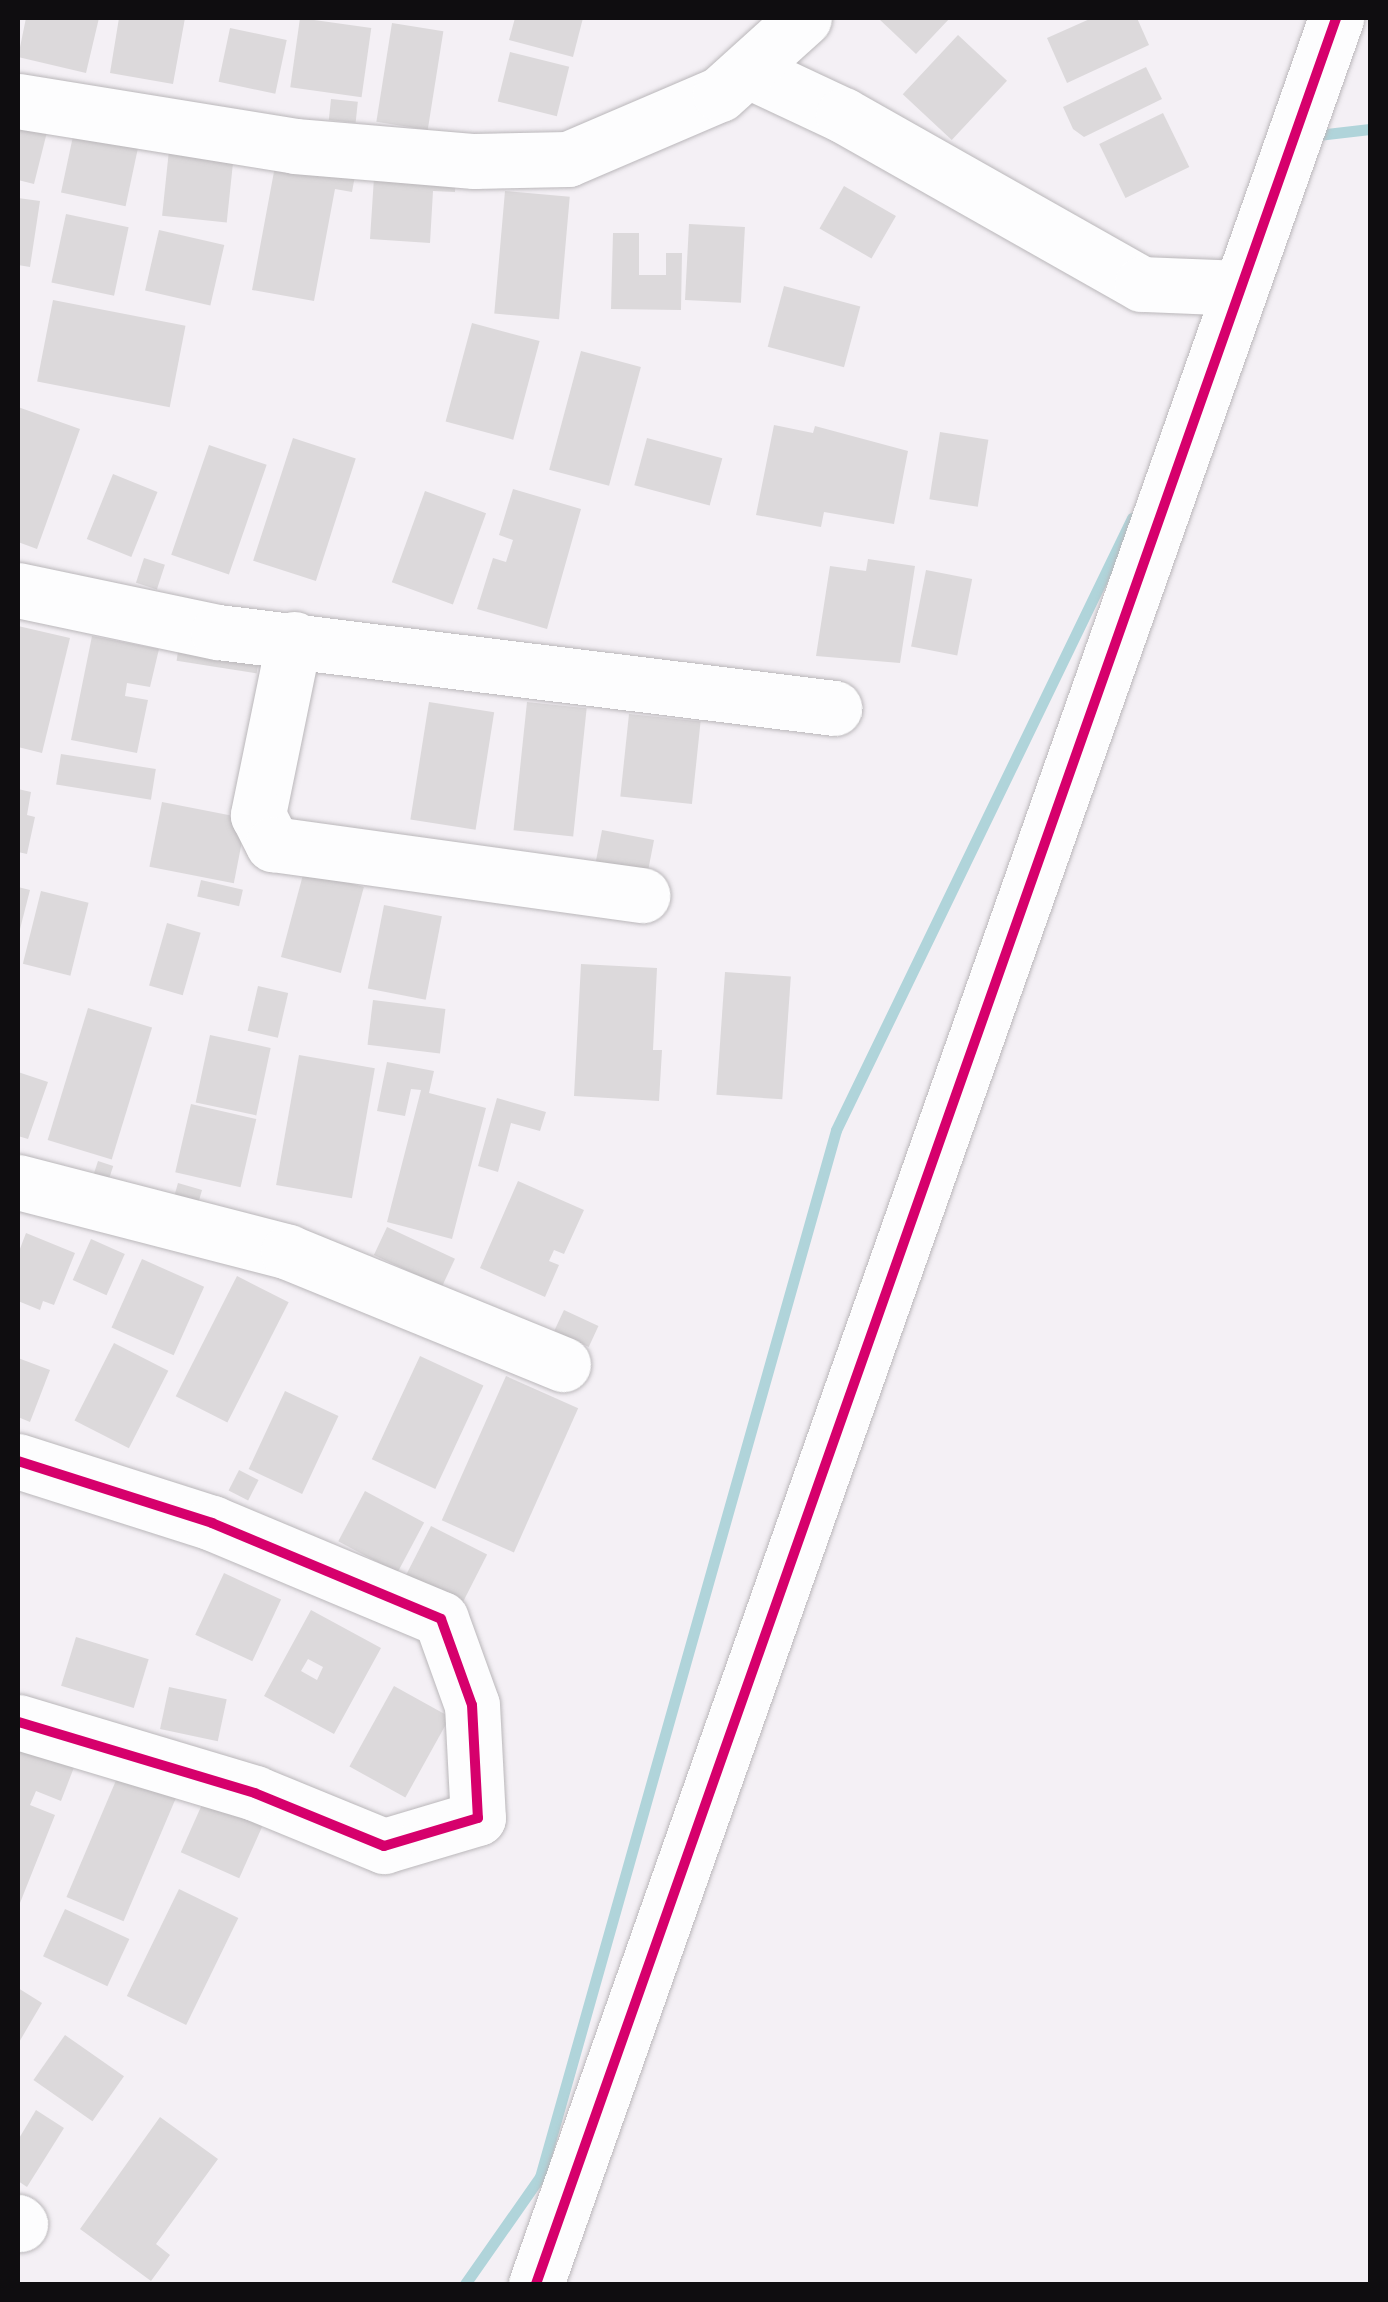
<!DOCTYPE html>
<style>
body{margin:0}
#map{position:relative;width:1388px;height:2302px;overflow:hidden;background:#f4f0f5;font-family:Barlow,sans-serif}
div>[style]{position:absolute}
.stream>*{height:11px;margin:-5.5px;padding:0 5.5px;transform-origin:5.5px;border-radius:5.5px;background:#b0d4da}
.building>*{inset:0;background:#dcd9db;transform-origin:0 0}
.roads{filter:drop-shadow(0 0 2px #bab7ba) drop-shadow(0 0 2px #bab7ba)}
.minor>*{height:55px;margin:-27.5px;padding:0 27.5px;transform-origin:27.5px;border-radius:27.5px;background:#fdfdfe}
.cycleway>*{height:10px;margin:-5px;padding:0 5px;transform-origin:5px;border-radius:5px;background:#d6006c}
span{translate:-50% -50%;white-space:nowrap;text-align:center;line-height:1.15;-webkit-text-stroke:10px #fefefe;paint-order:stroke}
.frame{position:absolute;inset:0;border:20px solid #0f0d10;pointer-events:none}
</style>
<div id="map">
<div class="stream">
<i style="left:1314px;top:142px;width:8px;rotate:-60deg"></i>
<i style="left:1318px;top:135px;width:52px;rotate:-6.6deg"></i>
<i style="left:465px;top:2284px;width:131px;rotate:-55deg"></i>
<i style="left:540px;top:2177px;width:1088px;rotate:-74.21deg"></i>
<i style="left:836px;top:1130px;width:680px;rotate:-64.19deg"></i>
</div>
<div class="building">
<i style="clip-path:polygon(26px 18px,99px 18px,86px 73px,18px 57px)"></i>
<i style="clip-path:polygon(119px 18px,185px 18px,173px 84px,110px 73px)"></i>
<i style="left:300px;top:18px;width:72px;height:70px;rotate:8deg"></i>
<i style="clip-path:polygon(515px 18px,583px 18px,573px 57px,509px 40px)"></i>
<i style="clip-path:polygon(878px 18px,950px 18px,916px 54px)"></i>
<i style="clip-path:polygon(1092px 18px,1137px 18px,1149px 45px,1067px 83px,1047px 38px)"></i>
<i style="left:392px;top:23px;width:52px;height:100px;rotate:9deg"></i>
<i style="left:230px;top:28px;width:58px;height:55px;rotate:12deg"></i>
<i style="left:958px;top:35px;width:67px;height:81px;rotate:43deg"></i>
<i style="left:510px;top:52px;width:61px;height:51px;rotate:14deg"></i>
<i style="clip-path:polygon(1146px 67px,1162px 99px,1084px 137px,1073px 129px,1063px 107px)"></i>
<i style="left:331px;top:99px;width:27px;height:21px;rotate:6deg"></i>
<i style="clip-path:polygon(18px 108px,51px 116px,34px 184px,18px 180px)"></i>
<i style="left:1163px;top:113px;width:60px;height:71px;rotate:64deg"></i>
<i style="left:76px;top:122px;width:66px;height:72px;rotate:12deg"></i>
<i style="left:169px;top:150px;width:65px;height:66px;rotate:6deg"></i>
<i style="clip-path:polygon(278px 150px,357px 165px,352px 192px,335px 189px,314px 301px,252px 290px)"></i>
<i style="clip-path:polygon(375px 162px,456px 166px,455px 192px,433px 191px,430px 243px,370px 239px)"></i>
<i style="left:844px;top:186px;width:60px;height:49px;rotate:30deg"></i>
<i style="left:505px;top:191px;width:65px;height:123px;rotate:5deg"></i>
<i style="clip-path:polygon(18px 198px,40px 201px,30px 267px,18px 265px)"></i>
<i style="left:66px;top:214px;width:64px;height:70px;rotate:12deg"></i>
<i style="left:689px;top:224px;width:56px;height:76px;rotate:3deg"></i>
<i style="left:159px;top:230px;width:67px;height:62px;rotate:13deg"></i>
<i style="clip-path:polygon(613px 233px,639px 233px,639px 275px,666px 275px,666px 253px,682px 253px,681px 310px,611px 309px)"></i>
<i style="left:784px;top:286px;width:79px;height:63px;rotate:15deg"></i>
<i style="left:53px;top:300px;width:135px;height:83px;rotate:11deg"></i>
<i style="left:472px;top:323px;width:70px;height:102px;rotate:15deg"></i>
<i style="left:581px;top:351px;width:62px;height:123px;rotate:15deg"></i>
<i style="clip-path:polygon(18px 407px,80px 429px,37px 549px,18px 542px)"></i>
<i style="clip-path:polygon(774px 425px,813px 433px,815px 426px,908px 451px,894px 524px,824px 512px,821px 527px,756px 515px)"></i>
<i style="left:940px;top:432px;width:49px;height:68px;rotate:9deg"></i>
<i style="left:293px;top:438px;width:66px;height:129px;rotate:18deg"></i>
<i style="left:647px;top:438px;width:78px;height:49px;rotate:15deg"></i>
<i style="left:209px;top:445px;width:61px;height:116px;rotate:19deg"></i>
<i style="left:113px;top:474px;width:48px;height:70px;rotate:22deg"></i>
<i style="clip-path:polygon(513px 489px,581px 509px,547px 629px,477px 609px,493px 558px,506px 562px,513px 540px,499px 535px)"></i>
<i style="left:425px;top:491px;width:65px;height:97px;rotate:20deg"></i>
<i style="left:144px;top:558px;width:22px;height:26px;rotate:18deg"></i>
<i style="clip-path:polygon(868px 559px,915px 566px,900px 663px,816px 656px,830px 566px,866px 571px)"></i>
<i style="left:926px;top:570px;width:47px;height:78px;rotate:11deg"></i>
<i style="clip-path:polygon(18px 626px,70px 638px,42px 753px,18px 747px)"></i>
<i style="clip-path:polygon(92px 636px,159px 649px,150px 687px,127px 683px,125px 696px,148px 700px,137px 753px,71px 740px)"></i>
<i style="left:180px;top:639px;width:81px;height:22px;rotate:9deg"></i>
<i style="left:429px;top:702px;width:66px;height:119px;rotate:9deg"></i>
<i style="left:527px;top:702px;width:60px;height:129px;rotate:6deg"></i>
<i style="left:629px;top:714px;width:72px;height:83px;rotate:6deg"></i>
<i style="left:61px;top:754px;width:96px;height:31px;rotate:9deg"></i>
<i style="clip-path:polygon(18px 789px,31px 792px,27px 815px,35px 817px,27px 854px,18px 852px)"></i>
<i style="left:162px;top:802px;width:86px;height:66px;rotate:11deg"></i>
<i style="left:602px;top:830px;width:53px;height:35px;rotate:11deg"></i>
<i style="left:304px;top:871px;width:62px;height:89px;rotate:15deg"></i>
<i style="left:201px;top:880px;width:43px;height:17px;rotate:13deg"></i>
<i style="clip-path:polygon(18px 887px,30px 890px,19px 933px,18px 933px)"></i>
<i style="left:41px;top:891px;width:49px;height:75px;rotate:14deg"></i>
<i style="left:384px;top:905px;width:59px;height:85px;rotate:11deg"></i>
<i style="left:167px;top:923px;width:35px;height:65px;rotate:16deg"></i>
<i style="clip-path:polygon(581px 964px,657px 968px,653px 1050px,662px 1050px,659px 1101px,574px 1096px)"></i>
<i style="left:725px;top:972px;width:66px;height:123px;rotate:4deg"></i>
<i style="left:258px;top:986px;width:31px;height:46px;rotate:13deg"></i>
<i style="left:373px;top:1000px;width:73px;height:45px;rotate:7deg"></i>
<i style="left:88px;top:1008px;width:67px;height:138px;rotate:17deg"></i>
<i style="left:210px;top:1035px;width:62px;height:69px;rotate:12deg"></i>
<i style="left:299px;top:1055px;width:77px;height:132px;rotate:10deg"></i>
<i style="clip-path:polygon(387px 1062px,434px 1071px,429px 1093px,486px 1108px,452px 1239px,387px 1222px,421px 1090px,411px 1089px,405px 1116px,377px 1111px)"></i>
<i style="clip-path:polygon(18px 1072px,48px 1082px,28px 1139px,18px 1136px)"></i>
<i style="clip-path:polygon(497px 1098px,546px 1112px,540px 1131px,511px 1123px,498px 1172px,478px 1166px)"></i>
<i style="left:191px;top:1104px;width:67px;height:70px;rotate:13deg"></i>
<i style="left:98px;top:1161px;width:16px;height:23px;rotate:18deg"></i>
<i style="clip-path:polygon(518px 1181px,584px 1210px,564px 1254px,554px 1250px,549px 1261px,559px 1265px,545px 1297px,480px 1268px)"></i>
<i style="left:178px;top:1183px;width:25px;height:22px;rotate:16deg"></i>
<i style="left:387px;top:1227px;width:75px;height:31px;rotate:25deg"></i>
<i style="clip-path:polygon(26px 1233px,75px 1253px,54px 1305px,43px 1301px,40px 1310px,18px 1301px,18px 1254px)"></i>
<i style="left:91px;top:1239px;width:37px;height:45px;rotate:24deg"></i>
<i style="left:142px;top:1259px;width:68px;height:75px;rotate:24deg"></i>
<i style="left:237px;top:1276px;width:58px;height:135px;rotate:27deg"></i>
<i style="left:564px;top:1310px;width:38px;height:23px;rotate:25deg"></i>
<i style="left:114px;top:1343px;width:61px;height:87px;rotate:27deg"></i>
<i style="left:420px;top:1356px;width:70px;height:114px;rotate:25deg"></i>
<i style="clip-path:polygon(18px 1358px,50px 1370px,30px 1422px,18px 1417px)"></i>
<i style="left:506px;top:1376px;width:79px;height:158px;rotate:24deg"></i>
<i style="left:285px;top:1391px;width:59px;height:86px;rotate:25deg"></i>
<i style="left:239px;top:1470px;width:22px;height:23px;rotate:27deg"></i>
<i style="left:365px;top:1491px;width:67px;height:57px;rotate:28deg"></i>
<i style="left:431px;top:1526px;width:63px;height:56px;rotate:27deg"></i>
<i style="left:224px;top:1573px;width:63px;height:68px;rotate:25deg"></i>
<i style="clip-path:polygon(evenodd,311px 1610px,381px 1648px,334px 1734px,264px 1696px,311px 1610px,308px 1659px,323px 1667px,317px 1680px,301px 1671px,308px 1659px)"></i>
<i style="left:76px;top:1637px;width:76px;height:51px;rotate:17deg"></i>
<i style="left:394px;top:1686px;width:64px;height:92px;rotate:29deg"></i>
<i style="left:169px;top:1687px;width:59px;height:43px;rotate:12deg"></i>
<i style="clip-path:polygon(18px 1744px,78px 1757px,61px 1801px,36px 1791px,30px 1805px,55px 1815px,18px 1908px)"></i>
<i style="left:120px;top:1771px;width:62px;height:137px;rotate:23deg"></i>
<i style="left:208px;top:1791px;width:64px;height:67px;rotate:24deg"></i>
<i style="left:179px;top:1889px;width:66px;height:119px;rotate:26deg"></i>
<i style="left:65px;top:1909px;width:71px;height:52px;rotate:25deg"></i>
<i style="clip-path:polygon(18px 1988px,42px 2003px,18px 2044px)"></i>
<i style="left:65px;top:2035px;width:72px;height:55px;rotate:35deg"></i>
<i style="clip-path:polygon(36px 2110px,64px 2128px,27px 2187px,18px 2181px,18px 2140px)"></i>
<i style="clip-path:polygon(160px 2117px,218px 2159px,156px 2244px,170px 2255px,151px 2281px,80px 2229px)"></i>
</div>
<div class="roads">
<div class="minor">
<i style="left:749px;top:71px;width:104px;rotate:25.1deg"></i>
<i style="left:843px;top:115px;width:343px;rotate:29.5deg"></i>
<i style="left:1142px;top:284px;width:98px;rotate:2.3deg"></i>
<i style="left:18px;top:101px;width:281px;rotate:9.2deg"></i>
<i style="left:295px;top:146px;width:180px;rotate:4.8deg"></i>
<i style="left:474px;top:161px;width:94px;rotate:-1.2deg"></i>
<i style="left:568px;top:159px;width:165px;rotate:-23.2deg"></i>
<i style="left:720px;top:94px;width:113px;rotate:-42.1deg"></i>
<i style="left:18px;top:590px;width:204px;rotate:11.9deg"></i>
<i style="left:218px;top:632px;width:621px;rotate:7.03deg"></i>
<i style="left:294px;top:639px;width:180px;rotate:101.6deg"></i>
<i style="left:258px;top:815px;width:33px;rotate:63deg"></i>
<i style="left:273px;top:844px;width:373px;rotate:7.9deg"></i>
<i style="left:18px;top:1182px;width:279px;rotate:14.5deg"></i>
<i style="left:288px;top:1252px;width:297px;rotate:22.2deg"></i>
<i style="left:18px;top:1461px;width:204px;rotate:17.7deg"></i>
<i style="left:212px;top:1523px;width:248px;rotate:22.7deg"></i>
<i style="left:441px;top:1619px;width:91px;rotate:70.2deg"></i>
<i style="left:472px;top:1705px;width:113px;rotate:87deg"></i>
<i style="left:478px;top:1818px;width:98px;rotate:163.4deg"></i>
<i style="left:384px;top:1846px;width:139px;rotate:-157.7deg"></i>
<i style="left:255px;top:1793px;width:247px;rotate:-163.3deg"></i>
<i style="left:18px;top:2222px;width:3px;rotate:45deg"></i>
<i style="left:536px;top:2284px;width:2403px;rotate:-70.55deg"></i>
</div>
</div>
<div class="cycleway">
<i style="left:18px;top:1461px;width:204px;rotate:17.7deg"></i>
<i style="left:212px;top:1523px;width:248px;rotate:22.7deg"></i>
<i style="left:441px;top:1619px;width:91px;rotate:70.2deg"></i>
<i style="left:472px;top:1705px;width:113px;rotate:87deg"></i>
<i style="left:478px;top:1818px;width:98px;rotate:163.4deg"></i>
<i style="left:384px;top:1846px;width:139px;rotate:-157.7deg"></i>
<i style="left:255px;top:1793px;width:247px;rotate:-163.3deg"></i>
<i style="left:536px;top:2284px;width:2403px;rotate:-70.55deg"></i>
</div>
<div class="frame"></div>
</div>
